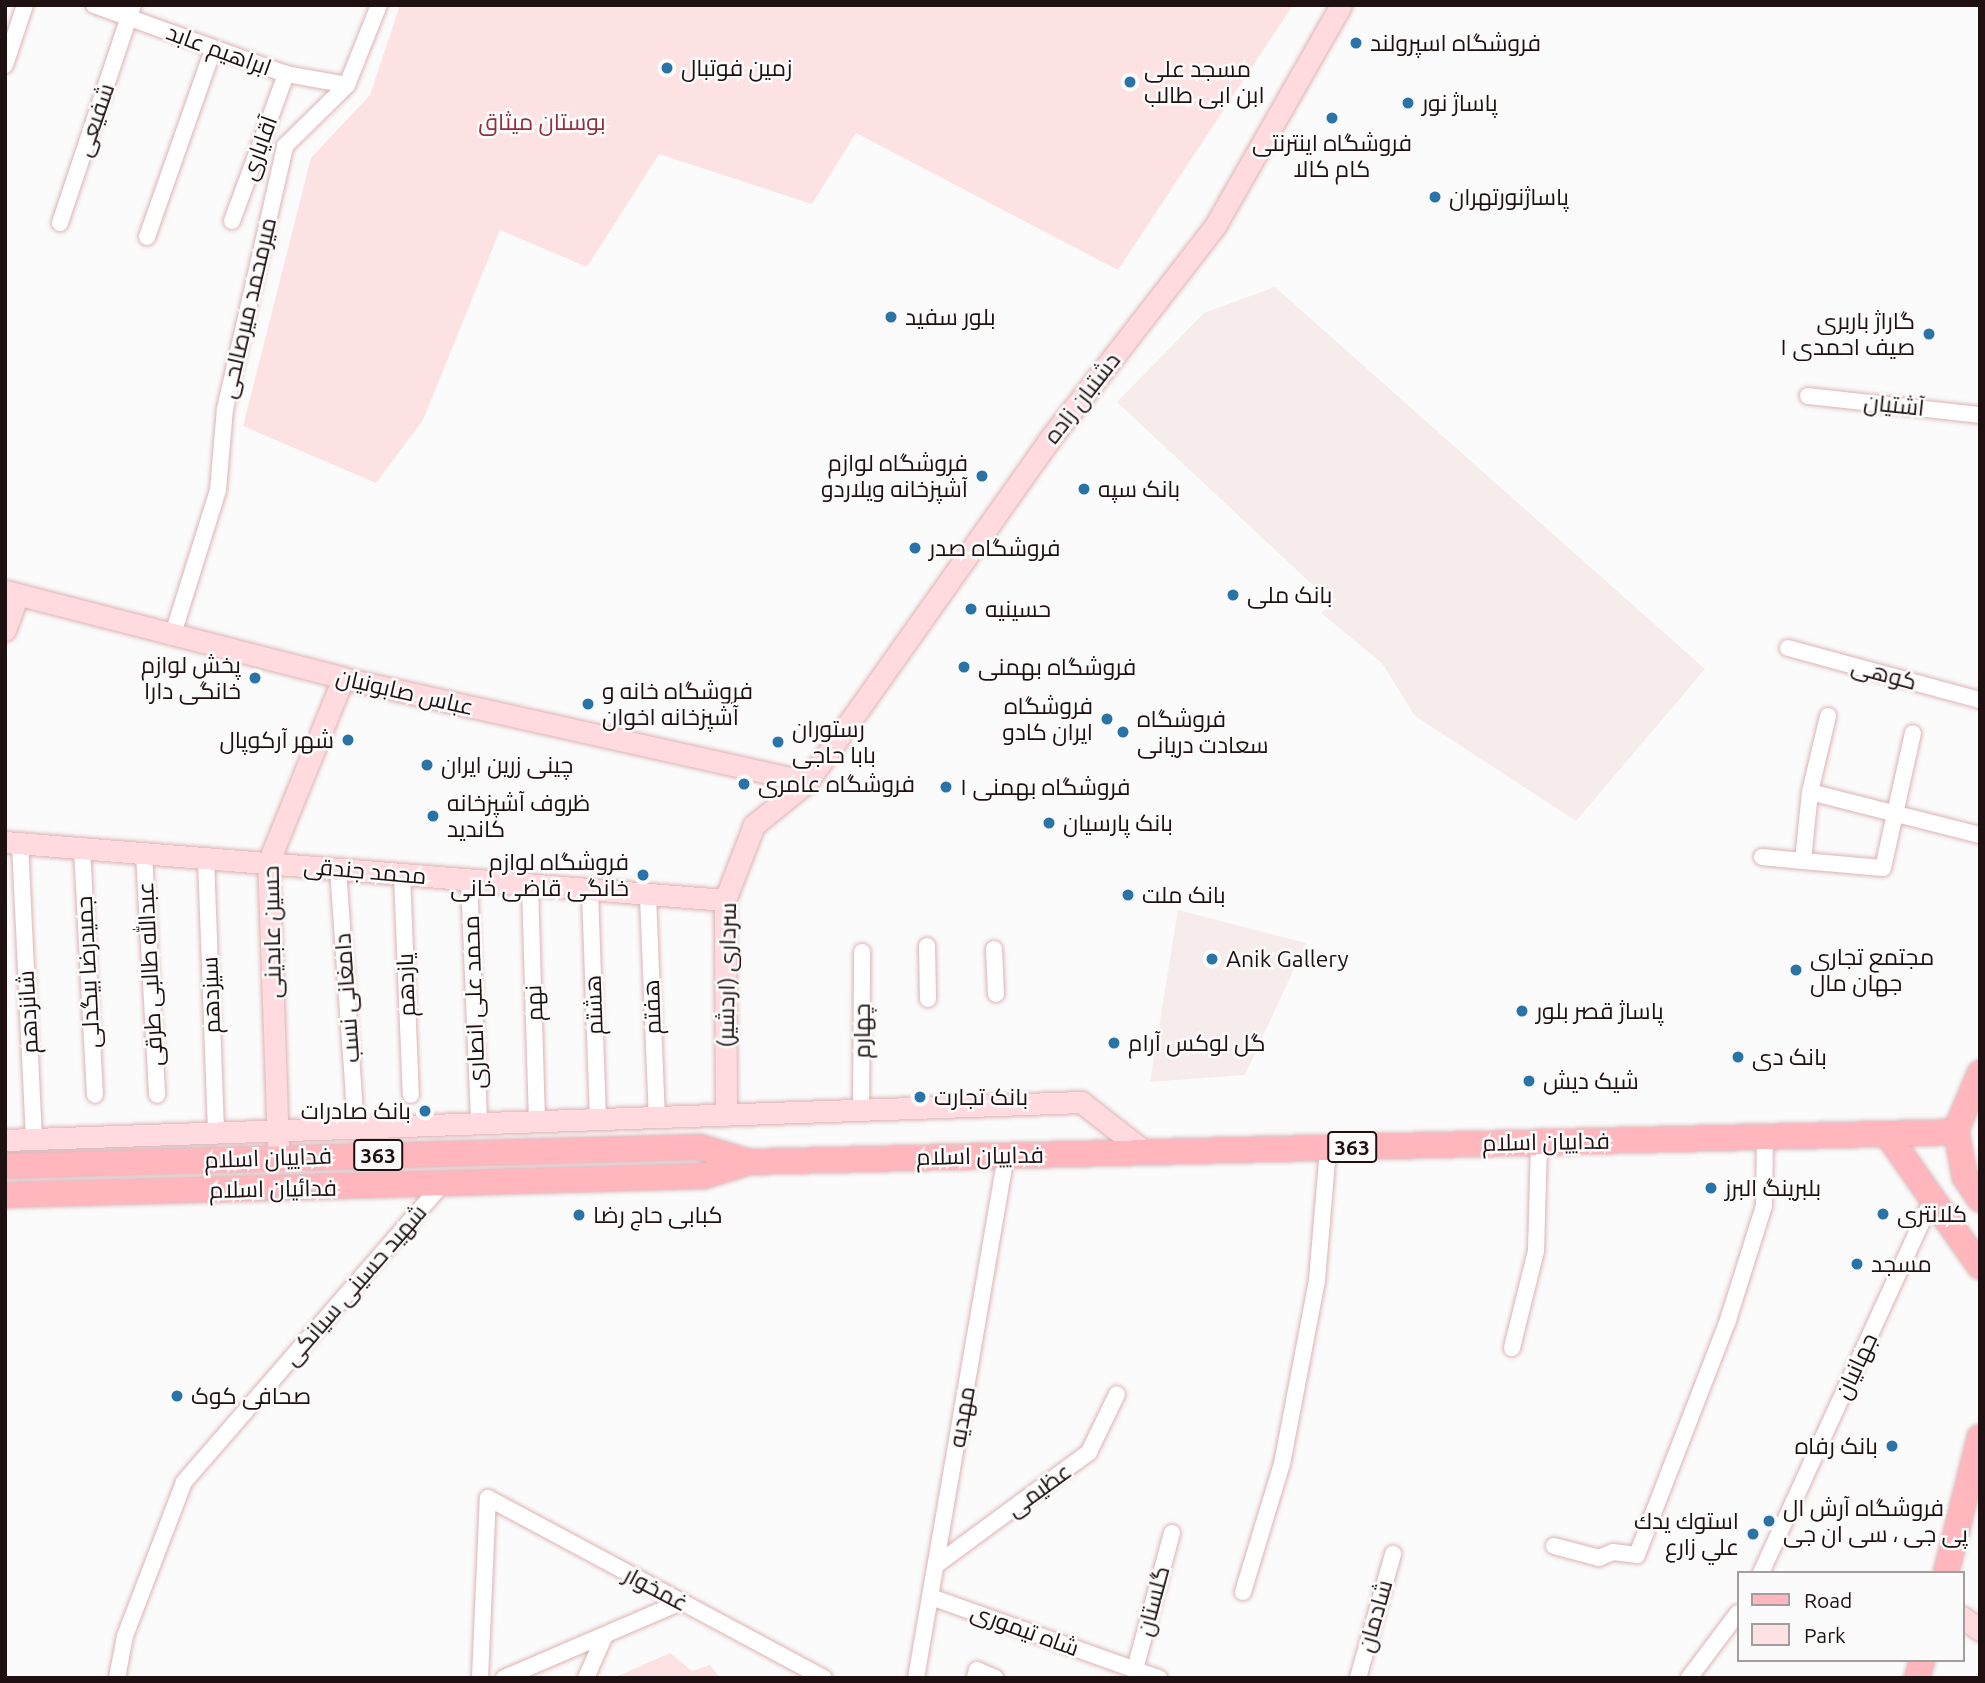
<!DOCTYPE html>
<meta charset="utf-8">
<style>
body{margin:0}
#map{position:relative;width:1985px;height:1683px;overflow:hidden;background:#fbfbfb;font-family:Ubuntu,Cairo,sans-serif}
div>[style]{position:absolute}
.built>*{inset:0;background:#f7ecec}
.green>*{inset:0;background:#fde2e3}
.roads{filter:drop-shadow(0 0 2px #ddb3b5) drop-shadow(0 0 2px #ddb3b5)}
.street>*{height:16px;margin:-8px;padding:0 8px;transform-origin:8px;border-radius:8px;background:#fff}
.secondary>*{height:21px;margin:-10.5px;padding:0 10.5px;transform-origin:10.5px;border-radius:10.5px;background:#ffdade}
.primary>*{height:24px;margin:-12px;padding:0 12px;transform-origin:12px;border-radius:12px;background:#ffb6bd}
.dots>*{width:19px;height:19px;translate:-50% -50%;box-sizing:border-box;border:4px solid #fbfbfb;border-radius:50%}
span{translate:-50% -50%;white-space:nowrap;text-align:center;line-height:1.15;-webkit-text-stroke:5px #fbfbfb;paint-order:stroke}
.shield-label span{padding:2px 5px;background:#fbfbfb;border:2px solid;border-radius:5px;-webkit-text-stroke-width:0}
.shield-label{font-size:21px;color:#1f1011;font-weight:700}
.poi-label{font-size:23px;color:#1f1011}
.left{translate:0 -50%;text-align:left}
.right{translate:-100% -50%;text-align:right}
.street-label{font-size:23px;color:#1f1011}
.park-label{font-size:23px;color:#8e303e}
.frame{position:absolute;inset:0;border:7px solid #1f1011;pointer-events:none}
.legend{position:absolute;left:1737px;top:1571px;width:228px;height:91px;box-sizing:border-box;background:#fbfbfb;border:2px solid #a39d9d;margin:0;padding:9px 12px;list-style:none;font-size:21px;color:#1f1011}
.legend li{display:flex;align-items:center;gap:14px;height:35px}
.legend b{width:35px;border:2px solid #a39d9d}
</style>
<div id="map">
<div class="built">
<i style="clip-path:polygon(1275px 287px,1705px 669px,1576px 821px,1415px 716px,1382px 663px,1321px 613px,1332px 603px,1117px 402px,1204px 313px)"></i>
<i style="clip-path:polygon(1178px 910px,1306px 943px,1245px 1075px,1150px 1082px)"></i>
</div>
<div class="green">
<i style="clip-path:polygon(400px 5px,1293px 5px,1118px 270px,856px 133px,812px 204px,659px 154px,587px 267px,500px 230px,423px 420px,376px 483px,243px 426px,311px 158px,370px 95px)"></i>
<i style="clip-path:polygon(670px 1653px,692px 1671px,710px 1665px,720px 1678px,613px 1678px)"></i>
</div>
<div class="roads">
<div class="street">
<i style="left:94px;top:5px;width:204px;rotate:19.8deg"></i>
<i style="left:286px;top:74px;width:62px;rotate:10.2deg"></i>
<i style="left:5px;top:65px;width:63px;rotate:-71.6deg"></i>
<i style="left:232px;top:221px;width:157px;rotate:-69.8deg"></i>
<i style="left:60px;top:223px;width:230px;rotate:-71.5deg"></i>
<i style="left:147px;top:237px;width:198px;rotate:-70.6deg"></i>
<i style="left:1808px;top:396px;width:173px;rotate:6.3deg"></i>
<i style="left:172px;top:637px;width:154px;rotate:-72.6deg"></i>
<i style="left:218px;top:490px;width:81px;rotate:-85.1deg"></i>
<i style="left:225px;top:409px;width:270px;rotate:-77.1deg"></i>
<i style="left:285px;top:146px;width:87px;rotate:-44.5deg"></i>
<i style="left:347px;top:85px;width:86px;rotate:-68.2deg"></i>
<i style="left:1788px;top:648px;width:199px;rotate:15.2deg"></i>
<i style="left:1828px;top:716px;width:78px;rotate:103.3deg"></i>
<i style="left:1810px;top:792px;width:69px;rotate:95.8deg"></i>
<i style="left:1803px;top:861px;width:80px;rotate:5deg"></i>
<i style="left:1883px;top:868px;width:138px;rotate:-77.5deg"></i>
<i style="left:1810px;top:792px;width:175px;rotate:14.2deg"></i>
<i style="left:20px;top:843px;width:296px;rotate:87.3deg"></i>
<i style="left:82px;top:848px;width:247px;rotate:87deg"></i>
<i style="left:144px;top:853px;width:242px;rotate:86.9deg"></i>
<i style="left:1762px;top:857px;width:41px;rotate:5.6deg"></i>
<i style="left:206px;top:858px;width:275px;rotate:87.9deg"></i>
<i style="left:338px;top:869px;width:260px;rotate:86deg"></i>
<i style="left:402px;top:875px;width:220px;rotate:87.7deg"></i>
<i style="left:469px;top:880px;width:243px;rotate:87.6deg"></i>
<i style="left:530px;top:886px;width:235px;rotate:88.3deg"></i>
<i style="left:590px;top:891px;width:228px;rotate:88deg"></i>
<i style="left:648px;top:896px;width:221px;rotate:87.7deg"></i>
<i style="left:927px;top:946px;width:53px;rotate:88.9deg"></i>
<i style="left:994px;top:949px;width:45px;rotate:87.5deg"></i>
<i style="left:861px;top:1110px;width:158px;rotate:-89.6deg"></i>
<i style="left:1512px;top:1348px;width:100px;rotate:-76.1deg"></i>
<i style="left:1536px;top:1251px;width:109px;rotate:-88.4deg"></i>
<i style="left:1554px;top:1546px;width:47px;rotate:14.9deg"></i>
<i style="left:1599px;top:1558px;width:15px;rotate:-23deg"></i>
<i style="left:1613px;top:1552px;width:24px;rotate:7deg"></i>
<i style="left:1637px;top:1555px;width:252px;rotate:-68.8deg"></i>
<i style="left:1728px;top:1320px;width:120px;rotate:-72.5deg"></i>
<i style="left:1764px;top:1206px;width:69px;rotate:-89.2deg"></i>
<i style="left:936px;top:1565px;width:190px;rotate:-36.4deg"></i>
<i style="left:1089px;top:1452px;width:64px;rotate:-64.2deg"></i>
<i style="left:1761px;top:1573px;width:413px;rotate:-65.4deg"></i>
<i style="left:1243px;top:1592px;width:134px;rotate:-73.1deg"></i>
<i style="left:1282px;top:1464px;width:187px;rotate:-79.2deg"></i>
<i style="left:1317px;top:1280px;width:132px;rotate:-85.2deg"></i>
<i style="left:931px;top:1597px;width:242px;rotate:19.6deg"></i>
<i style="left:1135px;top:1669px;width:141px;rotate:-74.8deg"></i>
<i style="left:117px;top:1678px;width:43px;rotate:-79.2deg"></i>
<i style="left:125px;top:1636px;width:165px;rotate:-69deg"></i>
<i style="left:184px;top:1482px;width:393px;rotate:-49.1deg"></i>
<i style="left:480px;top:1678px;width:180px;rotate:-87.5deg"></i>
<i style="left:488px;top:1498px;width:381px;rotate:28.2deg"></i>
<i style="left:504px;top:1678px;width:193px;rotate:-23.2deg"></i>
<i style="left:586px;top:1678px;width:47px;rotate:-66.2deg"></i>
<i style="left:916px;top:1678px;width:530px;rotate:-80.22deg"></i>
<i style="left:975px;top:1678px;width:8px;rotate:-76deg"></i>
<i style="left:977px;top:1670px;width:20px;rotate:24deg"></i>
<i style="left:1358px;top:1678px;width:129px;rotate:-74.2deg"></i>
<i style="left:1689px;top:1678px;width:81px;rotate:-53deg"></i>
</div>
<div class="secondary">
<i style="left:5px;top:591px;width:349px;rotate:14.4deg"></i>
<i style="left:343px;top:678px;width:476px;rotate:12.6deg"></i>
<i style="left:5px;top:630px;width:38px;rotate:-70deg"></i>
<i style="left:5px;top:842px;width:722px;rotate:4.61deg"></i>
<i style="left:726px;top:1115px;width:215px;rotate:-90.3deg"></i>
<i style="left:725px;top:900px;width:80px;rotate:-68.9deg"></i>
<i style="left:754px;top:825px;width:68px;rotate:-39.1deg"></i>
<i style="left:807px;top:782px;width:419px;rotate:-54.7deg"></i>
<i style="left:1049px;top:440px;width:271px;rotate:-52.2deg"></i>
<i style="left:1215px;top:226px;width:254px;rotate:-60.3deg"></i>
<i style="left:5px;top:1140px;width:1077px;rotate:-2.02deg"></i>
<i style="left:1081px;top:1102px;width:81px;rotate:38deg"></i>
<i style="left:278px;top:1145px;width:282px;rotate:-92deg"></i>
<i style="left:268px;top:863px;width:200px;rotate:-67.9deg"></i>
<i style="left:1962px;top:1617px;width:22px;rotate:36deg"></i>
</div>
<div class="primary">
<i style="left:1980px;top:1073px;width:62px;rotate:112.8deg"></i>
<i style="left:1956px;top:1130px;width:48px;rotate:79.2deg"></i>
<i style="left:1965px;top:1177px;width:27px;rotate:56deg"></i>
<i style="left:1887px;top:1134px;width:162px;rotate:55deg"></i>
<i style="left:5px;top:1166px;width:695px;rotate:-1.57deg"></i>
<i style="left:700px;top:1147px;width:51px;rotate:17deg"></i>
<i style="left:749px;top:1162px;width:1207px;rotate:-1.42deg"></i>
<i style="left:5px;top:1195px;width:699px;rotate:-1.56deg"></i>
<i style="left:704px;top:1176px;width:47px;rotate:-17.3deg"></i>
<i style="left:1946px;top:1573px;width:140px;rotate:-76deg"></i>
<i style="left:1917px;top:1678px;width:19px;rotate:-74deg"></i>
</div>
</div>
<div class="dots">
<i style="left:1356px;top:43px;background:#2a73a6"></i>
<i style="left:667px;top:68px;background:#2a73a6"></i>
<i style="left:1130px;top:82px;background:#2a73a6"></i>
<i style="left:1408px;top:103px;background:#2a73a6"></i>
<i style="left:1332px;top:118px;background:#2a73a6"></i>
<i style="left:1435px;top:197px;background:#2a73a6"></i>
<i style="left:891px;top:317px;background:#2a73a6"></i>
<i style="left:1929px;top:334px;background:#2a73a6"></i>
<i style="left:982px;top:476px;background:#2a73a6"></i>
<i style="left:1084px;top:489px;background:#2a73a6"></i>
<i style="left:915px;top:548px;background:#2a73a6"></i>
<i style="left:1233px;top:595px;background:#2a73a6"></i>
<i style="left:971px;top:609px;background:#2a73a6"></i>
<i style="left:964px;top:667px;background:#2a73a6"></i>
<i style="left:255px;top:678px;background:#2a73a6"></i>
<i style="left:588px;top:704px;background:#2a73a6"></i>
<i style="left:1107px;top:719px;background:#2a73a6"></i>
<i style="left:1123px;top:732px;background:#2a73a6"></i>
<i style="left:348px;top:740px;background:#2a73a6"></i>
<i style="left:778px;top:742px;background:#2a73a6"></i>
<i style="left:427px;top:765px;background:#2a73a6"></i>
<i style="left:744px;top:784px;background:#2a73a6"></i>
<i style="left:946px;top:787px;background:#2a73a6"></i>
<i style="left:433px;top:816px;background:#2a73a6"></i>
<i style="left:1049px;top:823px;background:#2a73a6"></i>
<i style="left:643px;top:875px;background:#2a73a6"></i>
<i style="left:1128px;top:895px;background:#2a73a6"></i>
<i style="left:1212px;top:959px;background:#2a73a6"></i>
<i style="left:1796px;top:970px;background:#2a73a6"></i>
<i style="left:1522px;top:1011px;background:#2a73a6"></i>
<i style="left:1114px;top:1043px;background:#2a73a6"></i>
<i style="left:1738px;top:1057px;background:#2a73a6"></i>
<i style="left:1529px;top:1081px;background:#2a73a6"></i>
<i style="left:920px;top:1097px;background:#2a73a6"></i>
<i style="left:425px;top:1111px;background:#2a73a6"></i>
<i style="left:1711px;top:1188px;background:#2a73a6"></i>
<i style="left:1883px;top:1214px;background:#2a73a6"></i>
<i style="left:579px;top:1215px;background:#2a73a6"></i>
<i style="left:1857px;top:1264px;background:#2a73a6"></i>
<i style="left:177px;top:1396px;background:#2a73a6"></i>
<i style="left:1892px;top:1446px;background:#2a73a6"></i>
<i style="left:1769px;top:1521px;background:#2a73a6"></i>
<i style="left:1753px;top:1534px;background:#2a73a6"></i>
</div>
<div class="shield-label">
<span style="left:1352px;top:1147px">363</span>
<span style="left:378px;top:1155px">363</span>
</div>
<div class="poi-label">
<span class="left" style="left:1370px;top:43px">فروشگاه اسپرولند</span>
<span class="left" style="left:681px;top:68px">زمین فوتبال</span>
<span class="left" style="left:1144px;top:82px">مسجد علی<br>ابن ابی طالب</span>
<span class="left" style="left:1422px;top:103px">پاساژ نور</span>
<span style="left:1332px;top:156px">فروشگاه اینترنتی<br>کام کالا</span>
<span class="left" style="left:1449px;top:197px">پاساژنورتهران</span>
<span class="left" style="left:905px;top:317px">بلور سفید</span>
<span class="right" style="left:1915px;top:334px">گاراژ باربری<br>صیف احمدی ۱</span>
<span class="right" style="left:968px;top:476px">فروشگاه لوازم<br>آشپزخانه ویلاردو</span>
<span class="left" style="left:1098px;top:489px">بانک سپه</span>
<span class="left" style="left:929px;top:548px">فروشگاه صدر</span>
<span class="left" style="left:1247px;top:595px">بانک ملی</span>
<span class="left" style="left:985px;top:609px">حسینیه</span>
<span class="right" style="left:241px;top:678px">پخش لوازم<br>خانگی دارا</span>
<span class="left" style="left:978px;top:667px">فروشگاه بهمنی</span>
<span class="left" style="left:602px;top:704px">فروشگاه خانه و<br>آشپزخانه اخوان</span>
<span class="right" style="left:1093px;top:719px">فروشگاه<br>ایران کادو</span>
<span class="left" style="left:1137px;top:732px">فروشگاه<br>سعادت دریانی</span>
<span class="left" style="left:792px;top:742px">رستوران<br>بابا حاجی</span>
<span class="right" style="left:334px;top:740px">شهر آرکوپال</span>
<span class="left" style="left:441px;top:765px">چینی زرین ایران</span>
<span class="left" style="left:758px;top:784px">فروشگاه عامری</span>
<span class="left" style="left:960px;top:787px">فروشگاه بهمنی ۱</span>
<span class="left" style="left:447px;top:816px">ظروف آشپزخانه<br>كانديد</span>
<span class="left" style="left:1063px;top:823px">بانک پارسیان</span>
<span class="right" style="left:629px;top:875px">فروشگاه لوازم<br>خانگی قاضی خانی</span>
<span class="left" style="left:1142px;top:895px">بانک ملت</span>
<span class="left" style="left:1810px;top:970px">مجتمع تجاری<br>جهان مال</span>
<span class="left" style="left:1226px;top:959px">Anik Gallery</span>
<span class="left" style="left:1536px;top:1011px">پاساژ قصر بلور</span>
<span class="left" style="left:1128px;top:1043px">گل لوکس آرام</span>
<span class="left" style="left:1752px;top:1057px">بانک دی</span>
<span class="left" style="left:1543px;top:1081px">شیک دیش</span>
<span class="left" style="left:934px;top:1097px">بانک تجارت</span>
<span class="right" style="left:411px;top:1111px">بانک صادرات</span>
<span class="left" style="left:1725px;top:1188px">بلبرینگ البرز</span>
<span class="left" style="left:1897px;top:1214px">کلانتری</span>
<span class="left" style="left:593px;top:1215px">کبابی حاج رضا</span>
<span class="left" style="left:1871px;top:1264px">مسجد</span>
<span class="left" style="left:191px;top:1396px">صحافی کوک</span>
<span class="right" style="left:1878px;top:1446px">بانک رفاه</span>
<span class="left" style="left:1783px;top:1521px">فروشگاه آرش ال<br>پی جی ، سی ان جی</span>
<span class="right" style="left:1739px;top:1534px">استوك يدك<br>علي زارع</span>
</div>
<div class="street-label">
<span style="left:219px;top:50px;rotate:20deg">ابراهیم عابد</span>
<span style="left:95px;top:120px;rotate:-71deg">شفیعی</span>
<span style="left:259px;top:148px;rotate:-70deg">آقایاری</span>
<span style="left:248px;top:308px;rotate:-77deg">میرمحمد میرصالحی</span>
<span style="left:1082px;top:398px;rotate:-52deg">دشتبان زاده</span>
<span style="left:1894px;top:405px;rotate:6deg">آشتیان</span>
<span style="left:1884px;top:674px;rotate:15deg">کوهی</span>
<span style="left:405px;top:692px;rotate:13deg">عباس صابونیان</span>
<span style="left:365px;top:871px;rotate:5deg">محمد جندقی</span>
<span style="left:272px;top:932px;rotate:-91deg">حسین عابدینی</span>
<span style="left:88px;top:972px;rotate:-93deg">جمیدرضا بیگدلی</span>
<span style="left:150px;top:974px;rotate:-93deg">عبدالله طالبی طرقی</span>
<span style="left:727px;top:975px;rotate:-89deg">سرداری (اردشیر)</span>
<span style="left:406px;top:985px;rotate:-92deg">یازدهم</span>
<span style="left:211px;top:995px;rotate:-92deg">سیزدهم</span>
<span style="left:347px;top:998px;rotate:-94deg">دامغانی نسب</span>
<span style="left:474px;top:1002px;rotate:-92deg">محمد علی انصاری</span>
<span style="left:534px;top:1003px;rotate:-92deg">نهم</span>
<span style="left:594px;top:1005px;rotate:-92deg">هشتم</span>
<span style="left:652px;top:1007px;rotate:-92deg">هفتم</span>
<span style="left:28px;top:1012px;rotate:-93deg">شانزدهم</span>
<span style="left:862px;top:1031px;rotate:-90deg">چهارم</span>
<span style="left:1546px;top:1142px;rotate:-1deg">فداییان اسلام</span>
<span style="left:980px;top:1156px;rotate:-1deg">فداییان اسلام</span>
<span style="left:268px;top:1158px;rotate:-2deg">فداییان اسلام</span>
<span style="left:273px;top:1189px;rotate:-1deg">فدائیان اسلام</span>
<span style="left:355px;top:1285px;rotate:-49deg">شهید حسینی سیانکی</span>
<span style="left:1856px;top:1366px;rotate:-65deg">جهانیان</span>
<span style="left:962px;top:1417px;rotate:-80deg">مهدیه</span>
<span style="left:1039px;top:1490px;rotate:-36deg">عظیمی</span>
<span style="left:656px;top:1589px;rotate:28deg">غمخوار</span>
<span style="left:1153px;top:1601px;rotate:-75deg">گلستان</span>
<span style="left:1375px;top:1616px;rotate:-74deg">شادمان</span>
<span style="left:1025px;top:1630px;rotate:20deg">شاه تیموری</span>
</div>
<div class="park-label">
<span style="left:542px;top:122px">بوستان میثاق</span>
</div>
<div class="frame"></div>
<ul class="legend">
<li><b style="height:9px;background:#ffb6bd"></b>Road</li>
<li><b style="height:19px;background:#fde2e3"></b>Park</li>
</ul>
</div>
